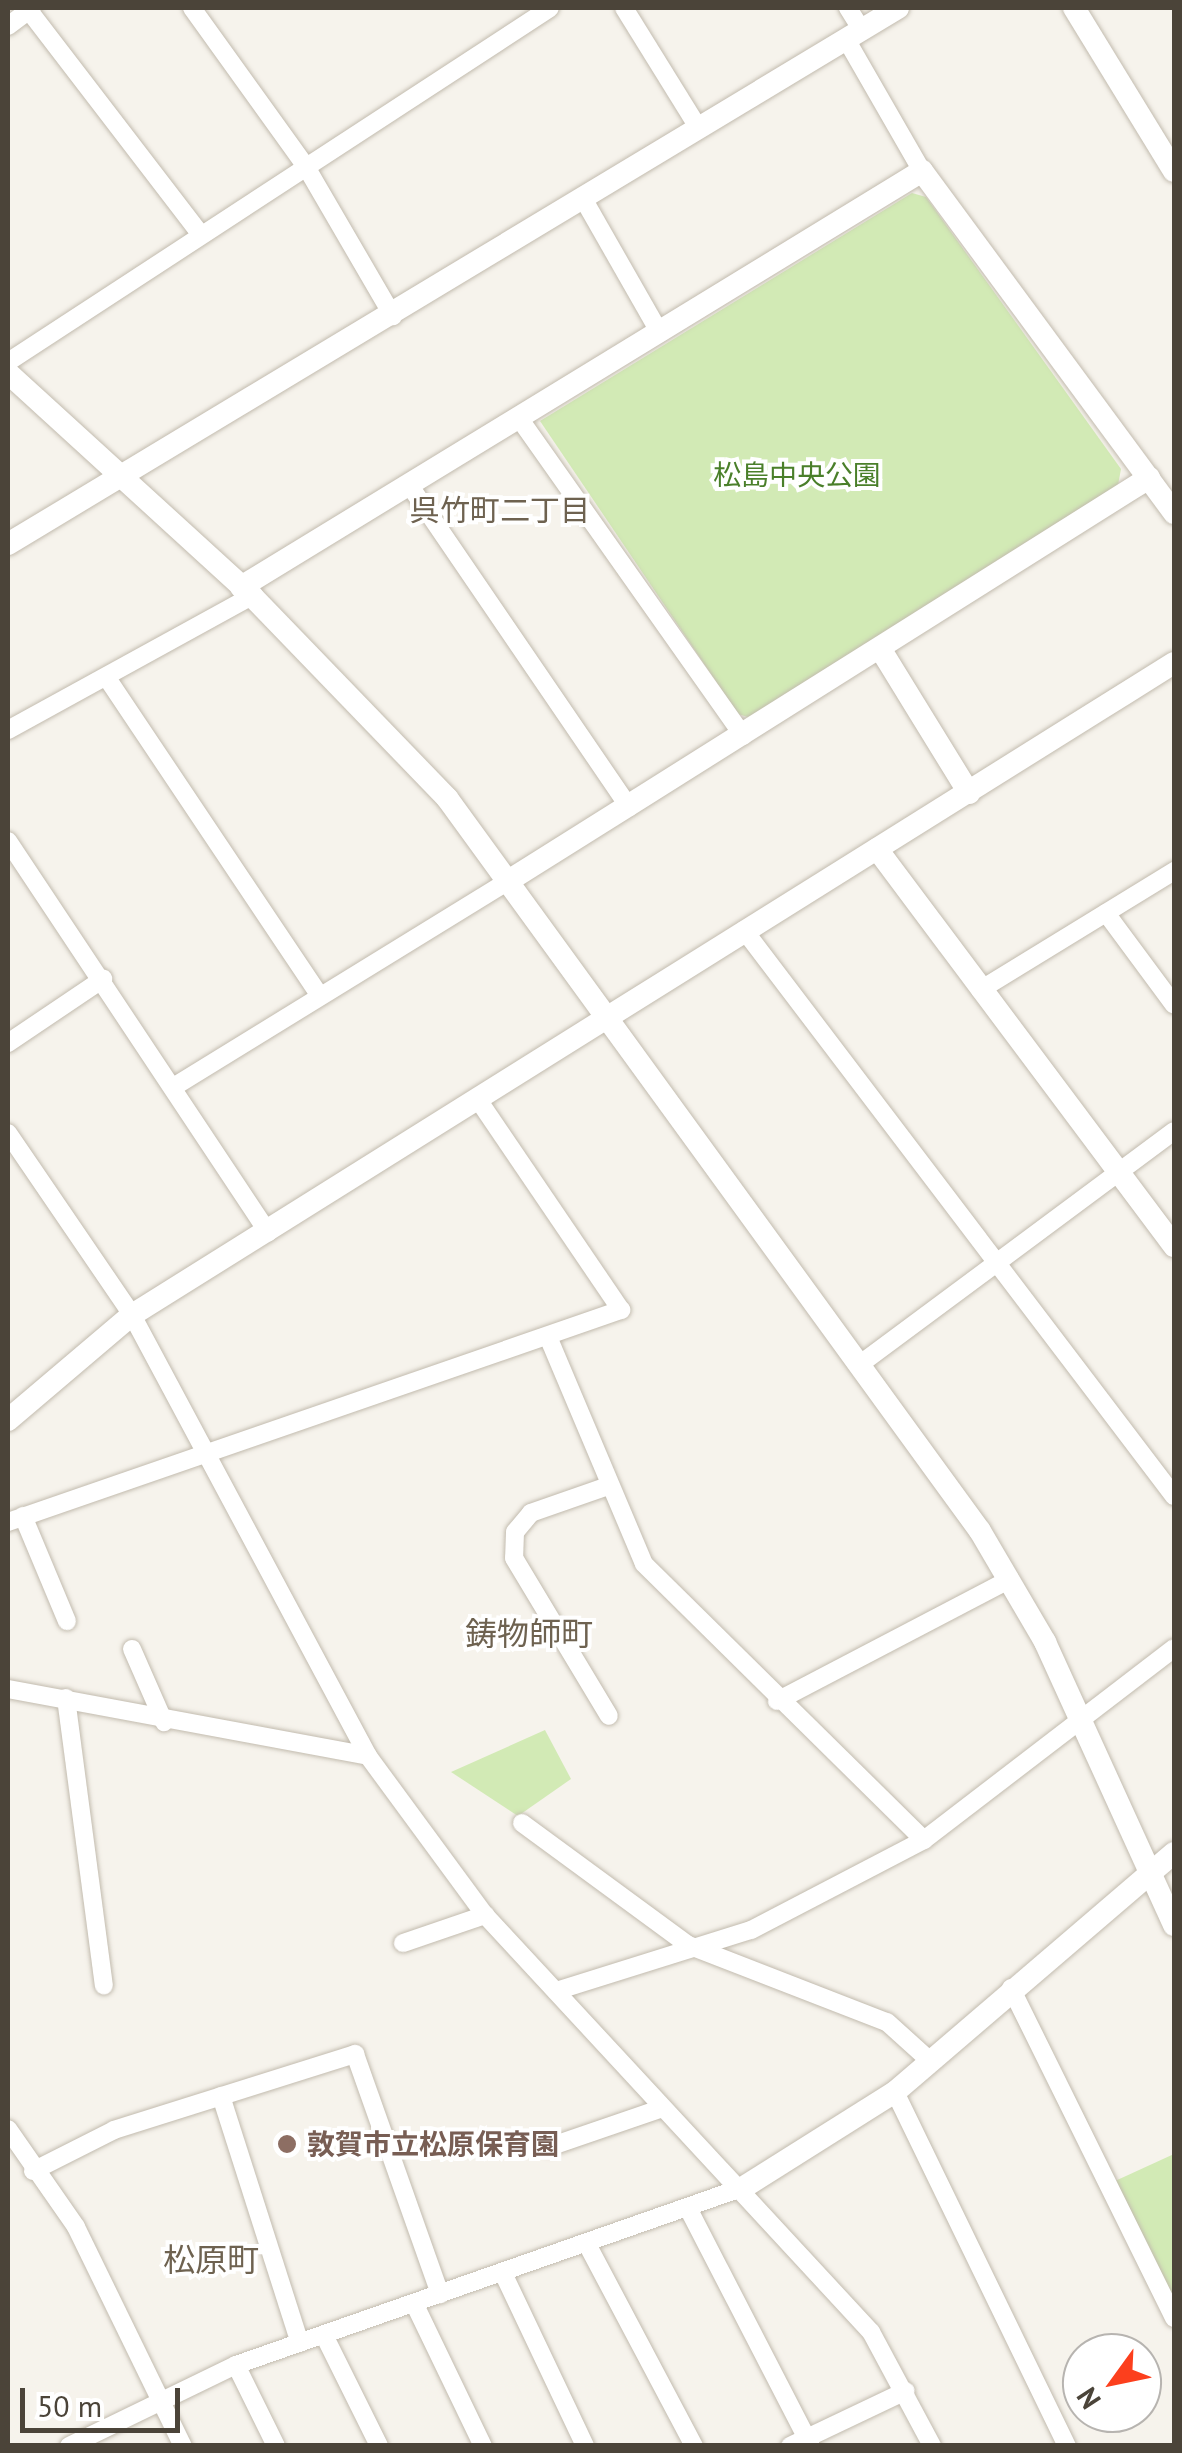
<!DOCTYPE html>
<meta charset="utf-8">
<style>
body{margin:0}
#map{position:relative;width:1182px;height:2453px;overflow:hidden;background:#f6f3ec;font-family:"PT Sans","Noto Sans JP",sans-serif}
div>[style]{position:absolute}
.green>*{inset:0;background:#d2eab5}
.roads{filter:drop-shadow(0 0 2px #c2bbae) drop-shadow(0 0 2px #c2bbae)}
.minor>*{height:18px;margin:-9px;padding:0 9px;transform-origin:9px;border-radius:9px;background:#fff}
.tertiary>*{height:22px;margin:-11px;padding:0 11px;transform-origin:11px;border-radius:11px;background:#fff}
.dots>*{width:28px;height:28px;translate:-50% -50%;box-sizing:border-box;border:5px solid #fff;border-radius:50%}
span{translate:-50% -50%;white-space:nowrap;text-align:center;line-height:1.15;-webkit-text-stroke:8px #fff;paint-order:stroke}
.park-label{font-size:28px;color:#4a7f2a}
.education-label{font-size:28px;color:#785e54;font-weight:700}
.left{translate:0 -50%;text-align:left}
.neighbourhood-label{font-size:30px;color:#6e6250}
.quarter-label{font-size:32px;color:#6e6250}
.frame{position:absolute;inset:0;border:10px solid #4b4439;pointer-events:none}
.north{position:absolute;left:1062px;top:2333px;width:100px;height:100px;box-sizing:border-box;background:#fff;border:2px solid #b7b4b0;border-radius:50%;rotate:237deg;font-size:28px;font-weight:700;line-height:40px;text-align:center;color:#4b4439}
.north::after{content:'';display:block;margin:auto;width:35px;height:45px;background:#fc3f1d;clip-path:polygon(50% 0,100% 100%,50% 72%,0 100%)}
.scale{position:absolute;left:20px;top:2388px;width:160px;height:45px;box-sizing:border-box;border:5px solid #4b4439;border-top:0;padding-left:12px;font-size:30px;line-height:35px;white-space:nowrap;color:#4b4439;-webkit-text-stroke:8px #fff;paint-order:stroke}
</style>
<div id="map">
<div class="green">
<i style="clip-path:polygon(912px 193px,926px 197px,1121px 469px,1118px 485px,751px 718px,738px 714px,540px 421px)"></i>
<i style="clip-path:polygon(545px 1730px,571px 1779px,518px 1816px,451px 1772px)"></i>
<i style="clip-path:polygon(1174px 2154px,1174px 2305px,1115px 2181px)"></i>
</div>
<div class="roads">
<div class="minor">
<i style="left:27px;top:8px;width:286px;rotate:52.5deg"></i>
<i style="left:192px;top:8px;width:193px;rotate:54.3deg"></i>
<i style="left:305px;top:165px;width:175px;rotate:59.8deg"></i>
<i style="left:624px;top:8px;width:142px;rotate:58.2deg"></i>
<i style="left:848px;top:8px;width:26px;rotate:58deg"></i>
<i style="left:8px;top:26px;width:30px;rotate:-37deg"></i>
<i style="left:846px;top:39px;width:152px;rotate:60.1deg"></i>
<i style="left:584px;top:200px;width:153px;rotate:60.3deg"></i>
<i style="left:8px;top:362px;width:647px;rotate:-33.15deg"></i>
<i style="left:519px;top:418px;width:389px;rotate:54.8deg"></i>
<i style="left:410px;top:486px;width:389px;rotate:55.7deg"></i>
<i style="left:107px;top:678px;width:378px;rotate:56.2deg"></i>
<i style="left:8px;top:730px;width:278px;rotate:-28.8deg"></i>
<i style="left:8px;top:841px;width:470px;rotate:56.4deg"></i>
<i style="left:1106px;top:913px;width:114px;rotate:53.5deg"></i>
<i style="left:744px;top:930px;width:711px;rotate:52.78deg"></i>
<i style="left:980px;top:990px;width:228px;rotate:-31.5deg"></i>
<i style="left:8px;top:1043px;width:115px;rotate:-34deg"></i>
<i style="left:175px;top:1086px;width:387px;rotate:-31.6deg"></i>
<i style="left:8px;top:1133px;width:220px;rotate:55.7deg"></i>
<i style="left:132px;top:1315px;width:500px;rotate:61.85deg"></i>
<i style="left:368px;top:1756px;width:197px;rotate:53.7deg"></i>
<i style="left:485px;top:1915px;width:568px;rotate:47.21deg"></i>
<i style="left:871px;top:2332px;width:129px;rotate:61.8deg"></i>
<i style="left:549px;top:1339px;width:244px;rotate:67.1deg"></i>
<i style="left:644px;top:1564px;width:393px;rotate:44.6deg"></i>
<i style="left:924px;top:1840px;width:315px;rotate:-37.5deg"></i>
<i style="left:859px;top:1365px;width:392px;rotate:-36.6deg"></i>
<i style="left:608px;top:1486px;width:82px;rotate:160.7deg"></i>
<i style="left:531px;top:1513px;width:25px;rotate:130deg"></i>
<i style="left:515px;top:1532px;width:26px;rotate:92deg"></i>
<i style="left:514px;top:1558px;width:184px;rotate:59deg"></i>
<i style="left:23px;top:1516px;width:114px;rotate:67.3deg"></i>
<i style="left:8px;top:1522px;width:649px;rotate:-19.08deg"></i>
<i style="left:621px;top:1310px;width:253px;rotate:-124.2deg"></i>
<i style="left:132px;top:1649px;width:80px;rotate:66.3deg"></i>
<i style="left:8px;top:1689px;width:366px;rotate:10.5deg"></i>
<i style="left:66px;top:1698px;width:290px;rotate:82.5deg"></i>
<i style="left:777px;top:1701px;width:263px;rotate:-27.6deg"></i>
<i style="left:522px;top:1823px;width:206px;rotate:36.3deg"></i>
<i style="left:688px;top:1945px;width:213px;rotate:21.2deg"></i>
<i style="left:887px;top:2022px;width:57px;rotate:42.1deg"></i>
<i style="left:403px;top:1943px;width:87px;rotate:-18.9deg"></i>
<i style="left:1011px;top:1988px;width:368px;rotate:63.7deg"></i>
<i style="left:556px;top:1991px;width:204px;rotate:-17.4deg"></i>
<i style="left:751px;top:1930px;width:195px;rotate:-27.5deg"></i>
<i style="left:895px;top:2092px;width:394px;rotate:64.1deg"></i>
<i style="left:221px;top:2096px;width:259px;rotate:72.3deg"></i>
<i style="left:8px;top:2129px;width:119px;rotate:55.2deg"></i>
<i style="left:76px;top:2227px;width:244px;rotate:64deg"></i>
<i style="left:549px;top:2147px;width:117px;rotate:-18.9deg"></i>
<i style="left:33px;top:2171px;width:91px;rotate:-26.8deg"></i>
<i style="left:114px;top:2130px;width:253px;rotate:-17.5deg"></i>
<i style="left:355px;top:2054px;width:255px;rotate:70.5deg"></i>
<i style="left:689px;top:2210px;width:266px;rotate:62.7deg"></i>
<i style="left:587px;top:2244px;width:229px;rotate:62.1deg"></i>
<i style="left:503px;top:2273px;width:191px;rotate:64.6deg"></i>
<i style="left:415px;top:2305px;width:157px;rotate:64.3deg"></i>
<i style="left:324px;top:2335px;width:124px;rotate:63.6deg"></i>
<i style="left:236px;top:2365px;width:90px;rotate:63.7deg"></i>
<i style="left:69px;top:2446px;width:186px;rotate:-25.9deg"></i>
<i style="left:236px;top:2365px;width:538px;rotate:-19.31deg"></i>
<i style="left:790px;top:2446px;width:128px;rotate:-25.4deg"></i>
</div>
<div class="tertiary">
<i style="left:1074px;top:8px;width:191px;rotate:58.5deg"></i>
<i style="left:8px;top:373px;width:331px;rotate:42.4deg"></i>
<i style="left:252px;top:596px;width:281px;rotate:46deg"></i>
<i style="left:447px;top:798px;width:906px;rotate:53.98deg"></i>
<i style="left:980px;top:1531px;width:129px;rotate:59.6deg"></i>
<i style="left:1045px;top:1642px;width:311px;rotate:65.5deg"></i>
<i style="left:8px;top:544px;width:1039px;rotate:-31.06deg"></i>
<i style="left:241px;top:587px;width:798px;rotate:-31.42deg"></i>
<i style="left:922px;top:171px;width:425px;rotate:53.6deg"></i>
<i style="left:881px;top:650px;width:168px;rotate:58.4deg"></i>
<i style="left:877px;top:849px;width:496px;rotate:53.2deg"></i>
<i style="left:505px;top:883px;width:761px;rotate:-32.17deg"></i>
<i style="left:8px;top:1420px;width:162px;rotate:-40.3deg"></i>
<i style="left:132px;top:1315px;width:1229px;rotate:-32.04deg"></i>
<i style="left:744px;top:2187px;width:178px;rotate:-32.2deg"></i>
<i style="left:895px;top:2092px;width:367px;rotate:-40.6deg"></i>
</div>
</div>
<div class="dots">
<i style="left:287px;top:2144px;background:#8d6e63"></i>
</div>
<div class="park-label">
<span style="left:797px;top:475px">松島中央公園</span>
</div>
<div class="education-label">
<span class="left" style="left:307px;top:2144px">敦賀市立松原保育園</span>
</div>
<div class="neighbourhood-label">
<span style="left:500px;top:510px">呉竹町二丁目</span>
</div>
<div class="quarter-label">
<span style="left:529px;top:1633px">鋳物師町</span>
<span style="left:211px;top:2259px">松原町</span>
</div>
<div class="frame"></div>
<div class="north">N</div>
<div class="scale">50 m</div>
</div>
